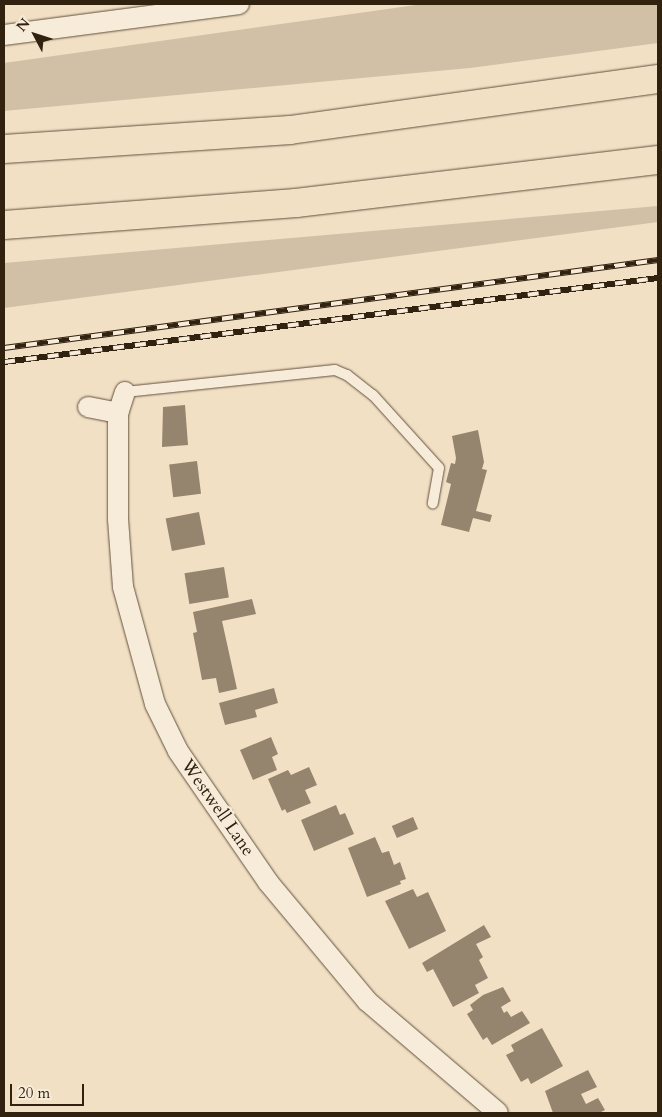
<!DOCTYPE html>
<style>
body{margin:0}
#map{position:relative;width:662px;height:1117px;overflow:hidden;background:#f2e0c5;font-family:Cardo,serif}
div>[style]{position:absolute}
.green>*{inset:0;background:#d1c0a6}
.building>*{inset:0;background:#95846e;transform-origin:0 0}
.roads{filter:drop-shadow(0 0 1px #61513c) drop-shadow(0 0 1px #61513c)}
.service>*{height:10px;margin:-5px;padding:0 5px;transform-origin:5px;border-radius:5px;background:#f7ebd9}
.minor>*{height:20px;margin:-10px;padding:0 10px;transform-origin:10px;border-radius:10px;background:#f7ebd9}
.motorway>*{height:28px;margin:-14px;padding:0 14px;transform-origin:14px;border-radius:14px;background:#f2e0c5}
.rail>*{height:5.5px;margin-top:-2.75px;transform-origin:0;background:repeating-linear-gradient(90deg,#f7ebd9 0 11px,#31210f 0 22px);box-sizing:border-box;border-block:1px solid #31210f}
span{translate:-50% -50%;white-space:nowrap;text-align:center;line-height:1.15;-webkit-text-stroke:4.5px #f7ebd9;paint-order:stroke}
.street-label{font-size:18px;color:#31210f}
.frame{position:absolute;inset:0;border:5px solid #31210f;pointer-events:none}
.north{position:absolute;left:10px;top:10px;width:50px;height:50px;-webkit-text-stroke:4px #f7ebd9;paint-order:stroke;rotate:310deg;font-size:14px;font-weight:700;line-height:20px;text-align:center;color:#31210f}
.north::after{content:'';display:block;margin:auto;width:18px;height:22px;background:#31210f;clip-path:polygon(50% 0,100% 100%,50% 72%,0 100%)}
.scale{position:absolute;left:10px;top:1084px;width:74px;height:22px;box-sizing:border-box;border:2px solid #31210f;border-top:0;padding-left:6px;font-size:15px;line-height:18px;white-space:nowrap;color:#31210f;-webkit-text-stroke:4px #f7ebd9;paint-order:stroke}
</style>
<div id="map">
<div class="green">
<i style="clip-path:polygon(423px 4px,658px 4px,658px 43px,470px 68px,4px 111px,4px 63px)"></i>
<i style="clip-path:polygon(658px 206px,658px 222px,4px 308px,4px 263px)"></i>
</div>
<div class="building">
<i style="clip-path:polygon(185px 405px,188px 445px,162px 447px,163px 407px)"></i>
<i style="clip-path:polygon(478px 430px,484px 462px,482px 469px,487px 470px,476px 511px,492px 515px,490px 522px,473px 518px,469px 532px,441px 525px,451px 484px,446px 482px,451px 463px,455px 464px,456px 458px,452px 436px)"></i>
<i style="left:197px;top:461px;width:33px;height:28px;rotate:83deg"></i>
<i style="left:199px;top:512px;width:33px;height:34px;rotate:79deg"></i>
<i style="left:224px;top:567px;width:31px;height:40px;rotate:81deg"></i>
<i style="clip-path:polygon(252px 599px,256px 614px,222px 621px,237px 689px,219px 693px,216px 678px,202px 680px,193px 633px,197px 632px,193px 612px)"></i>
<i style="clip-path:polygon(274px 688px,278px 703px,255px 710px,257px 717px,225px 725px,219px 703px)"></i>
<i style="clip-path:polygon(271px 737px,278px 754px,272px 757px,277px 770px,253px 780px,240px 750px)"></i>
<i style="clip-path:polygon(309px 767px,317px 785px,305px 790px,311px 803px,287px 813px,285px 809px,282px 811px,268px 779px,288px 770px,291px 775px)"></i>
<i style="clip-path:polygon(336px 805px,340px 815px,345px 813px,354px 834px,314px 851px,301px 820px)"></i>
<i style="left:413px;top:817px;width:13px;height:23px;rotate:67deg"></i>
<i style="clip-path:polygon(375px 837px,382px 853px,389px 851px,394px 865px,400px 862px,406px 879px,400px 881px,401px 884px,367px 897px,348px 848px)"></i>
<i style="clip-path:polygon(413px 889px,417px 897px,428px 892px,446px 931px,409px 949px,385px 901px)"></i>
<i style="clip-path:polygon(484px 925px,491px 937px,476px 944px,483px 957px,479px 960px,488px 978px,475px 985px,479px 993px,453px 1007px,433px 969px,427px 972px,422px 963px)"></i>
<i style="clip-path:polygon(503px 987px,511px 1001px,501px 1007px,504px 1013px,507px 1011px,511px 1017px,522px 1011px,530px 1023px,492px 1045px,487px 1037px,483px 1040px,467px 1014px,473px 1010px,470px 1005px,483px 995px)"></i>
<i style="clip-path:polygon(542px 1028px,563px 1066px,531px 1084px,528px 1078px,521px 1082px,506px 1055px,514px 1051px,511px 1045px)"></i>
<i style="clip-path:polygon(588px 1070px,597px 1087px,581px 1094px,586px 1104px,598px 1098px,605px 1110px,599px 1113px,553px 1113px,545px 1091px)"></i>
</div>
<div class="roads">
<div class="service">
<i style="left:125px;top:392px;width:211px;rotate:-6deg"></i>
<i style="left:335px;top:370px;width:13px;rotate:23deg"></i>
<i style="left:347px;top:375px;width:33px;rotate:38deg"></i>
<i style="left:373px;top:395px;width:98px;rotate:47.9deg"></i>
<i style="left:439px;top:468px;width:36px;rotate:100deg"></i>
</div>
<div class="minor">
<i style="left:4px;top:35px;width:237px;rotate:-7.5deg"></i>
<i style="left:125px;top:392px;width:22px;rotate:108deg"></i>
<i style="left:118px;top:413px;width:106px;rotate:90deg"></i>
<i style="left:118px;top:519px;width:68px;rotate:85.8deg"></i>
<i style="left:123px;top:587px;width:121px;rotate:74.7deg"></i>
<i style="left:155px;top:704px;width:52px;rotate:63.9deg"></i>
<i style="left:178px;top:751px;width:159px;rotate:55.5deg"></i>
<i style="left:268px;top:882px;width:155px;rotate:50.2deg"></i>
<i style="left:367px;top:1001px;width:172px;rotate:40.5deg"></i>
<i style="left:88px;top:407px;width:31px;rotate:11deg"></i>
</div>
<div class="motorway">
<i style="left:4px;top:149px;width:287px;rotate:-3.8deg"></i>
<i style="left:290px;top:130px;width:372px;rotate:-7.9deg"></i>
<i style="left:4px;top:225px;width:293px;rotate:-4.3deg"></i>
<i style="left:296px;top:203px;width:365px;rotate:-6.8deg"></i>
</div>
</div>
<div class="rail">
<i style="left:4px;top:348px;width:660px;rotate:-7.66deg"></i>
<i style="left:4px;top:362px;width:659px;rotate:-7.32deg"></i>
</div>
<div class="street-label">
<span style="left:217px;top:808px;rotate:55deg">Westwell Lane</span>
</div>
<div class="frame"></div>
<div class="north">N</div>
<div class="scale">20 m</div>
</div>
